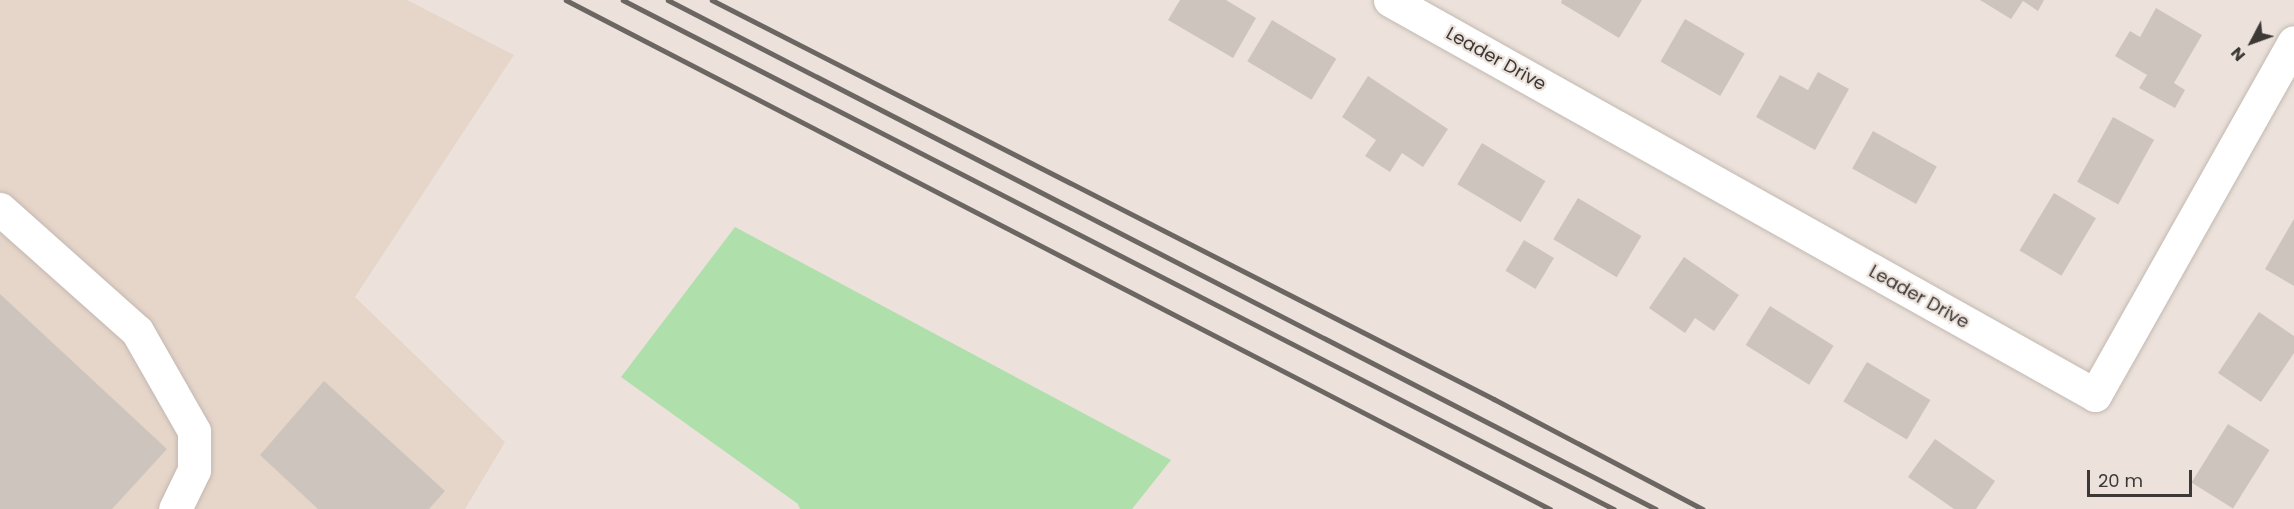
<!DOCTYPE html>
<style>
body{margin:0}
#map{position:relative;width:2294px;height:509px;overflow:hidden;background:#ece2db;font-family:Poppins,sans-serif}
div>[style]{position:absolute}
.built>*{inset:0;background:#e6d5c9}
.green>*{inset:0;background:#afdfab}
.building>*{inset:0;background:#cdc5bd;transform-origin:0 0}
.roads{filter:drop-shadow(0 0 2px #c2b8b1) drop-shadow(0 0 2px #c2b8b1)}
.minor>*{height:33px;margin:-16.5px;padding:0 16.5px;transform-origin:16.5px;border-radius:16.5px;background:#fff}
.rail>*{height:4.5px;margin:-2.25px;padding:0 2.25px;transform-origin:2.25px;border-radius:2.25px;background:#6c6663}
span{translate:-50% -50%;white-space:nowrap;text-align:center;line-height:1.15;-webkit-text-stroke:4.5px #ece2db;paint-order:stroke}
.street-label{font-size:18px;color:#3c3836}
.north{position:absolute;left:2222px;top:12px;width:60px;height:60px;-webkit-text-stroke:4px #ece2db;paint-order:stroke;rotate:229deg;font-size:16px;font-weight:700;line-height:24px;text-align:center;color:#3c3836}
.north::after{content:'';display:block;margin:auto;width:21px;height:27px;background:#3c3836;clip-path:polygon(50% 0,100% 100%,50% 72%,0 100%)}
.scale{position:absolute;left:2087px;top:470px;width:105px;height:27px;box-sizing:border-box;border:3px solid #3c3836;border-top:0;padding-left:8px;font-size:18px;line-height:21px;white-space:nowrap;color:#3c3836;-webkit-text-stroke:4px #ece2db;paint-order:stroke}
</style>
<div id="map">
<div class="built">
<i style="clip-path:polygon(0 0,407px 0,514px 55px,355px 297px,505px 442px,465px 509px,0 509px)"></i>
</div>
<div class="green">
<i style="clip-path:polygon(735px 227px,1171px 460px,1132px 509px,800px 509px,798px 504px,621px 377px)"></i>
</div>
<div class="building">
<i style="clip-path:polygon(1180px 0,1226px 0,1256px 18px,1233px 58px,1168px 20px)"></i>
<i style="clip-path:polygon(1562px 0,1642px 0,1619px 38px,1561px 3px)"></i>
<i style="clip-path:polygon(1980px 0,2044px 0,2038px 11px,2023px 1px,2011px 19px)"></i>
<i style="clip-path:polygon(2156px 8px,2202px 35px,2174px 83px,2185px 90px,2175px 108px,2139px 88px,2147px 75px,2115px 56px,2130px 31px,2140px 37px)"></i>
<i style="left:1685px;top:19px;width:69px;height:49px;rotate:30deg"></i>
<i style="left:1272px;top:20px;width:75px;height:48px;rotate:31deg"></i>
<i style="clip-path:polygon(1818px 72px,1849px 89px,1815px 150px,1756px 117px,1780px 75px,1808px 90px)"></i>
<i style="clip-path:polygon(1368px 76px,1448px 129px,1423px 167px,1402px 153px,1390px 172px,1365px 156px,1376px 140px,1342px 117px)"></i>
<i style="left:2113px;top:117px;width:47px;height:74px;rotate:29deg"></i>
<i style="left:1873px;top:131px;width:73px;height:43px;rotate:29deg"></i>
<i style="left:1482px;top:143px;width:74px;height:48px;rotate:31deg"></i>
<i style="left:2054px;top:193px;width:49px;height:67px;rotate:31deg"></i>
<i style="left:1578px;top:198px;width:74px;height:48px;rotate:31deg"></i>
<i style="clip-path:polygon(2294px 219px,2294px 286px,2265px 269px)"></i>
<i style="left:1524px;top:240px;width:35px;height:36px;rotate:31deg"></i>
<i style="clip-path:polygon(1684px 257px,1739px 295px,1714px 331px,1695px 318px,1685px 333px,1649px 308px)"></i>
<i style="clip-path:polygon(0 294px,167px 449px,112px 509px,0 509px)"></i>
<i style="left:1770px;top:306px;width:75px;height:46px;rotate:32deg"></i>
<i style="clip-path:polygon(2259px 312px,2294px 336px,2294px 353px,2261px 402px,2218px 373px)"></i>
<i style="left:1867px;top:362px;width:74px;height:46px;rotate:31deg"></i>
<i style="clip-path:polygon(324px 381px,445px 491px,429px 509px,318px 509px,260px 455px)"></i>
<i style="left:2228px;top:424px;width:49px;height:69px;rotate:32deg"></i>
<i style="clip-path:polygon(1935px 439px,1995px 481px,1976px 509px,1954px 509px,1908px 477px)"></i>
</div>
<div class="roads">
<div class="minor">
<i style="left:1390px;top:0;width:808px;rotate:29.26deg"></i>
<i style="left:2095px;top:395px;width:405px;rotate:-60.6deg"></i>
<i style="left:0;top:209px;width:183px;rotate:41.7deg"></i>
<i style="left:137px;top:331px;width:115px;rotate:60.3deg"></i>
<i style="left:194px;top:431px;width:39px;rotate:90deg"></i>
<i style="left:194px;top:470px;width:43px;rotate:116deg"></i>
</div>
</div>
<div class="rail">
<i style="left:566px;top:0;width:1108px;rotate:27.35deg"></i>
<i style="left:623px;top:0;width:1114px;rotate:27.19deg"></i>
<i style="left:668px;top:0;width:1111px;rotate:27.26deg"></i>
<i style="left:712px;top:0;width:878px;rotate:27.03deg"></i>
<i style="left:1494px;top:399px;width:236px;rotate:27.8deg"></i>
</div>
<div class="street-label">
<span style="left:1496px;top:59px;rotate:29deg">Leader Drive</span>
<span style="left:1919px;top:297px;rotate:29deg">Leader Drive</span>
</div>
<div class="north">N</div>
<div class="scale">20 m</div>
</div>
